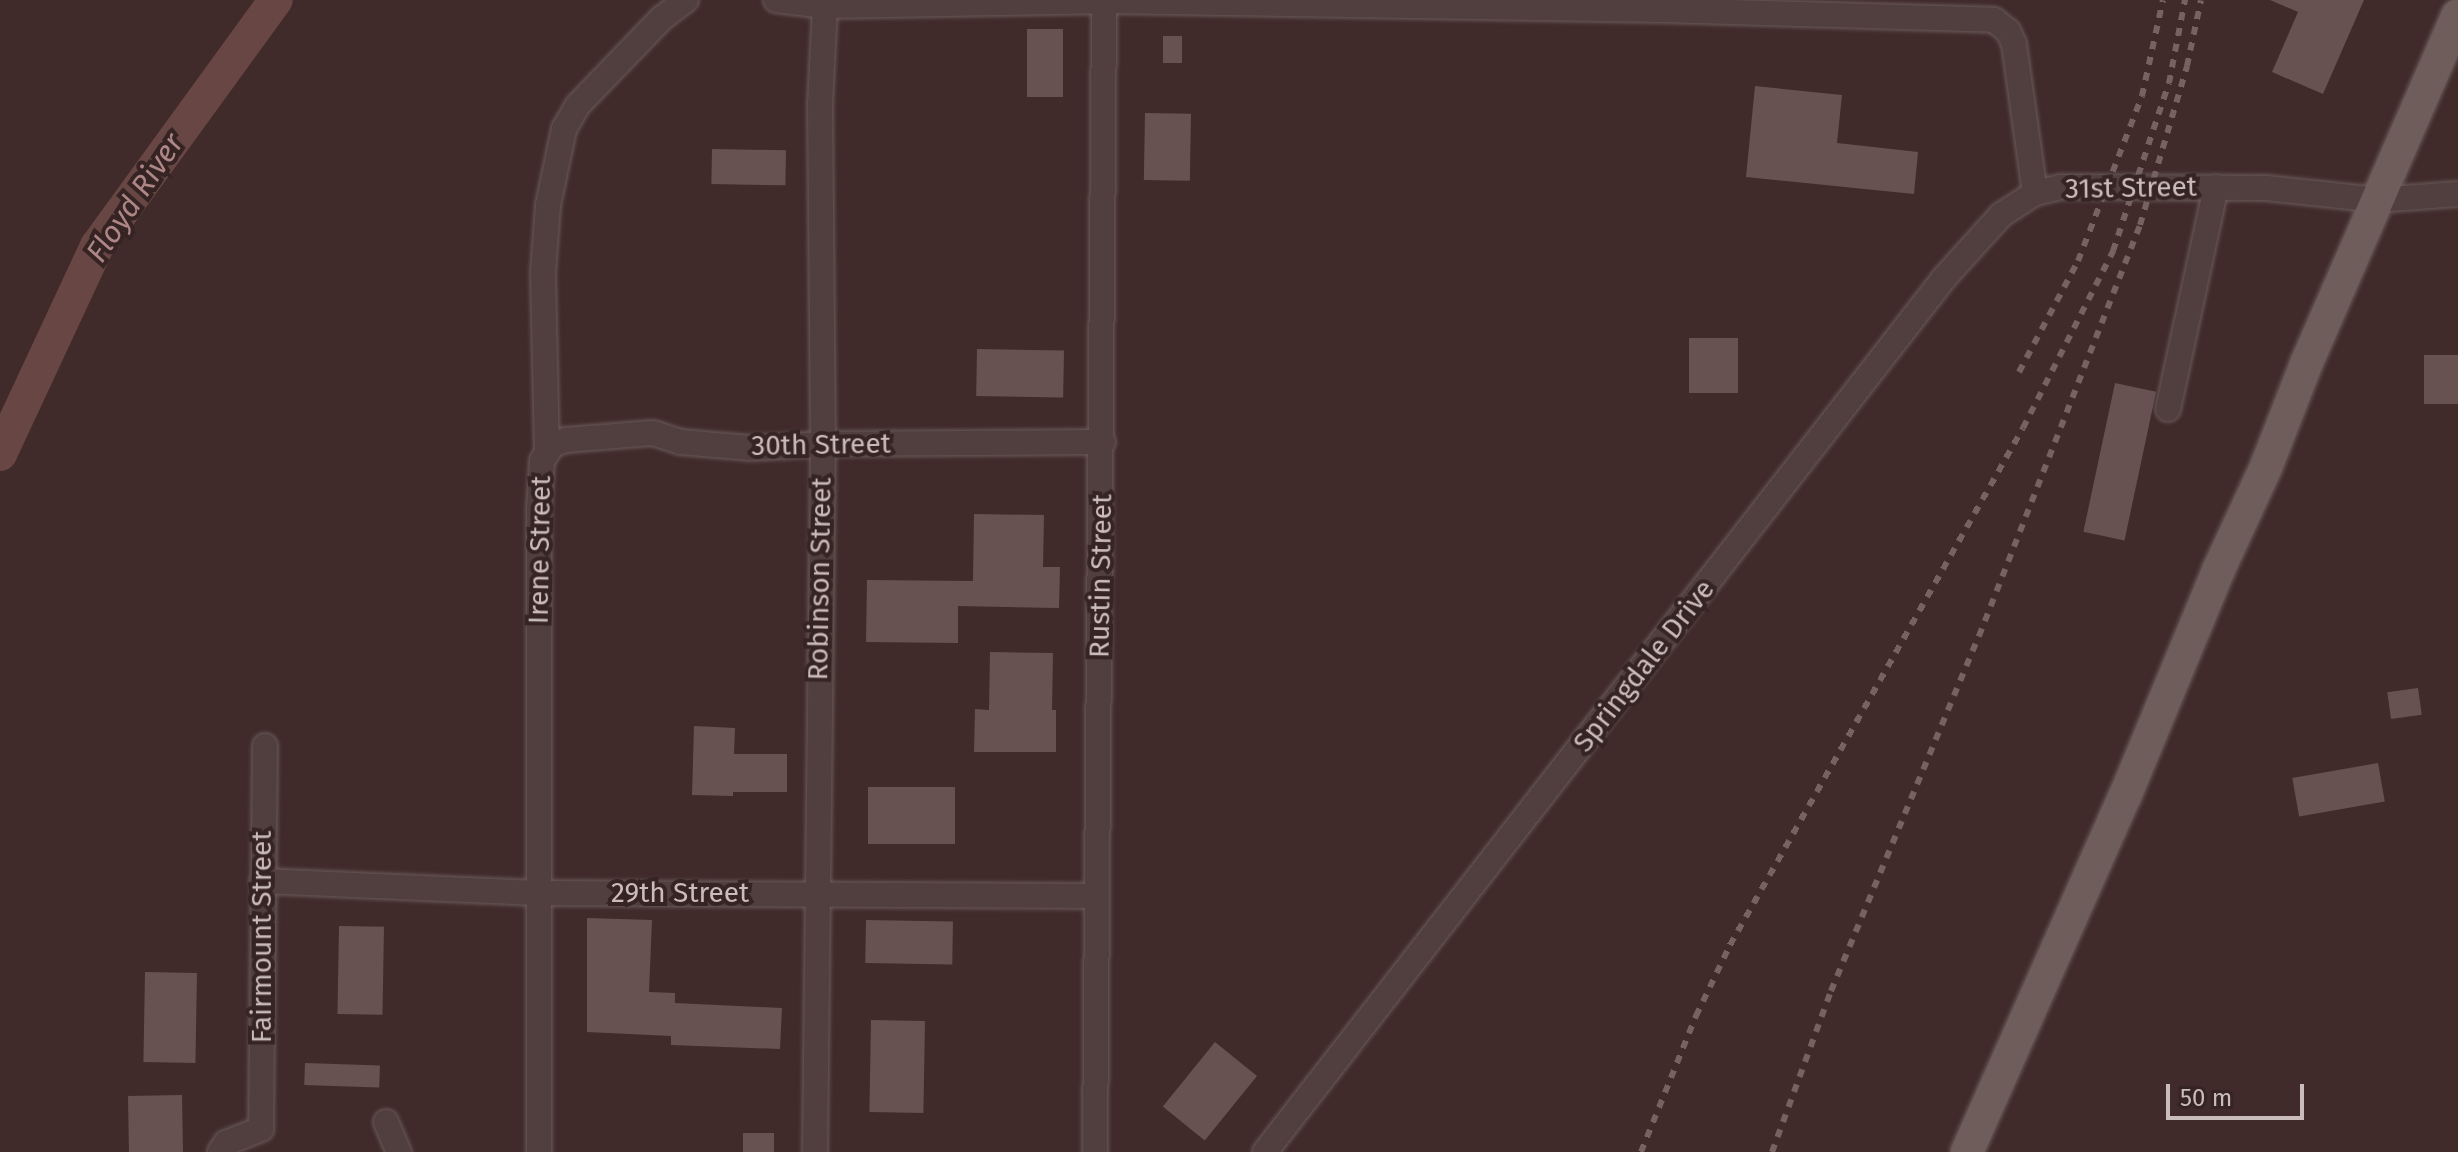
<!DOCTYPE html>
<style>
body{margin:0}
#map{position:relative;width:2458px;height:1152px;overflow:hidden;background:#402b2a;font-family:"Fira Sans",sans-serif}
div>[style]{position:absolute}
.river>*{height:34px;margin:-17px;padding:0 17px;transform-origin:17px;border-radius:17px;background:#684644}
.building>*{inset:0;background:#685251;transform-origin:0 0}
.roads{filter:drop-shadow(0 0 2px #6a5a59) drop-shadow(0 0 2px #6a5a59)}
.minor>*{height:24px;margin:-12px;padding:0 12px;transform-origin:12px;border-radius:12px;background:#503f3e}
.major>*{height:32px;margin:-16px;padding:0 16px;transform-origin:16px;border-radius:16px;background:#6f5d5c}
.rail>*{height:6px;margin-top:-3px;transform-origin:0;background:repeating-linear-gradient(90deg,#766260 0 8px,transparent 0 16px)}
span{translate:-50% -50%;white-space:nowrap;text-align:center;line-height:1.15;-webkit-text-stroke:8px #352423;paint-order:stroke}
.street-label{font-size:28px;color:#cabcbb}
.water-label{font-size:30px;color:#ad8786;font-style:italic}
.scale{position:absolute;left:2166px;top:1084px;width:138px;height:36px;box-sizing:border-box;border:4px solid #cabcbb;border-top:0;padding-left:10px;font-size:24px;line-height:28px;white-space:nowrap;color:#cabcbb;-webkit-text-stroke:6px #352423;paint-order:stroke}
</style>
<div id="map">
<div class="river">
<i style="left:0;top:454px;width:230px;rotate:-65deg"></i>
<i style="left:97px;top:246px;width:304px;rotate:-54deg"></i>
</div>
<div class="building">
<i style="clip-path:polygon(2270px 0,2364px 0,2323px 94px,2272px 72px,2298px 12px)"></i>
<i style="left:1027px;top:29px;width:36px;height:68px"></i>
<i style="left:1163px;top:36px;width:19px;height:27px"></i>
<i style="clip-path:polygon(1755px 86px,1842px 95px,1837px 143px,1918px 152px,1914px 194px,1746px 177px)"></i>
<i style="left:1145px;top:113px;width:46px;height:67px;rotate:1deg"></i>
<i style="left:712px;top:149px;width:74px;height:35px;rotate:1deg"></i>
<i style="left:1689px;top:338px;width:49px;height:55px"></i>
<i style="left:977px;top:349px;width:87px;height:47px;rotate:1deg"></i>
<i style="left:2424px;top:355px;width:34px;height:49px"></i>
<i style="left:2115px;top:383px;width:42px;height:152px;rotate:12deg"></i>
<i style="clip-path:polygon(974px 514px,1044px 515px,1043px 567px,1060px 567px,1059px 608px,958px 606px,958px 643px,866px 642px,867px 580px,973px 581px)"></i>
<i style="clip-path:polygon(990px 652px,1053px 653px,1052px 710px,1056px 710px,1056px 752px,974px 752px,975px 709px,989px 710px)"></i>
<i style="left:2418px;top:688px;width:27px;height:31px;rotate:82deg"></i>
<i style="clip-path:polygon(694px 726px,735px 728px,734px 754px,787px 754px,787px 792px,733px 792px,733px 796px,692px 795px)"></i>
<i style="left:2378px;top:763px;width:39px;height:87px;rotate:80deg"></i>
<i style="left:868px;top:787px;width:87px;height:57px"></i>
<i style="clip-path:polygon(587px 918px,652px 920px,649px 992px,675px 993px,675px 1003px,782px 1008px,780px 1049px,671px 1045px,671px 1036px,587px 1032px)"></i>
<i style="left:866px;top:920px;width:87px;height:43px;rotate:1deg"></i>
<i style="left:339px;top:926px;width:45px;height:88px;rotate:1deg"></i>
<i style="left:145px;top:972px;width:52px;height:90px;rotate:1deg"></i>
<i style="left:871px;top:1020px;width:54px;height:92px;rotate:1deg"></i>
<i style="left:1215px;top:1042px;width:54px;height:83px;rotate:39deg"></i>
<i style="left:305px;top:1063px;width:75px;height:22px;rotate:2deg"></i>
<i style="left:182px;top:1095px;width:57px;height:54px;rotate:89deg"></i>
<i style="left:743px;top:1133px;width:31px;height:19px"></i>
</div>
<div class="roads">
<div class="minor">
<i style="left:776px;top:0;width:49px;rotate:7deg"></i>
<i style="left:825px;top:6px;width:279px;rotate:-1deg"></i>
<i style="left:1104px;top:1px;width:559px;rotate:0.92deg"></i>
<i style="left:1663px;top:10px;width:331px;rotate:1.7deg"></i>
<i style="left:1994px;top:20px;width:18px;rotate:38deg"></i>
<i style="left:2008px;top:31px;width:14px;rotate:65deg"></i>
<i style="left:2014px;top:44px;width:150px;rotate:82deg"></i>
<i style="left:2168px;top:409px;width:227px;rotate:-77.8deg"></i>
<i style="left:547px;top:453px;width:9px;rotate:-58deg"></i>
<i style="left:552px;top:445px;width:15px;rotate:-20deg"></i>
<i style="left:566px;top:440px;width:87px;rotate:-4.6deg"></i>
<i style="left:653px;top:433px;width:28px;rotate:18deg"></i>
<i style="left:680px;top:442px;width:71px;rotate:4.8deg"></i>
<i style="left:751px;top:448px;width:72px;rotate:-3.2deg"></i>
<i style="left:823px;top:444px;width:280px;rotate:-0.4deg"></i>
<i style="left:262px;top:881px;width:275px;rotate:2.5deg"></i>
<i style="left:537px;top:893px;width:560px;rotate:0.31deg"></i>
<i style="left:386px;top:1122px;width:33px;rotate:67deg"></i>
<i style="left:220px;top:1152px;width:11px;rotate:-56deg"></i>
<i style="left:226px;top:1143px;width:38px;rotate:-22deg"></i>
<i style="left:261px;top:1129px;width:383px;rotate:-89.4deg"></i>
<i style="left:539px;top:1152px;width:642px;rotate:-90deg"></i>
<i style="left:539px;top:510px;width:49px;rotate:-86.5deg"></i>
<i style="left:542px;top:461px;width:9px;rotate:-58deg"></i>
<i style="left:547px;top:453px;width:181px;rotate:-91.3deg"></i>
<i style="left:543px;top:272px;width:67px;rotate:-85.7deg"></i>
<i style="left:548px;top:205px;width:78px;rotate:-78.1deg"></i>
<i style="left:564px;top:129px;width:28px;rotate:-60deg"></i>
<i style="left:578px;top:105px;width:121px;rotate:-46deg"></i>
<i style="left:662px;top:18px;width:30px;rotate:-37deg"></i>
<i style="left:815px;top:1152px;width:708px;rotate:-89.35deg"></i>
<i style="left:823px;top:444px;width:339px;rotate:-90.5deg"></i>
<i style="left:820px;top:105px;width:99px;rotate:-87.1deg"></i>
<i style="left:1095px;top:1152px;width:1152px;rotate:-89.55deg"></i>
<i style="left:1265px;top:1152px;width:1108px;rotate:-52.15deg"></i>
<i style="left:1945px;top:277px;width:84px;rotate:-47.9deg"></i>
<i style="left:2001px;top:215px;width:40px;rotate:-32.9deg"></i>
<i style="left:2035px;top:193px;width:26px;rotate:-13deg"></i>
<i style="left:2060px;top:187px;width:206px;rotate:0.3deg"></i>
<i style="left:2266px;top:188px;width:113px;rotate:6.1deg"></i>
<i style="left:2378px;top:200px;width:80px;rotate:-4.3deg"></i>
</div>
<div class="major">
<i style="left:1967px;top:1152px;width:389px;rotate:-66.1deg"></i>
<i style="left:2125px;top:796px;width:243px;rotate:-67.5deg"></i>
<i style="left:2218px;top:571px;width:115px;rotate:-65.2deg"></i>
<i style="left:2266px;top:467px;width:113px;rotate:-68.7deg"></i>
<i style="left:2307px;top:362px;width:378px;rotate:-66.5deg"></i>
</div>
</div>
<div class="rail">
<i style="left:2019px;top:372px;width:126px;rotate:-62deg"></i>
<i style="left:2078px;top:261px;width:177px;rotate:-68.8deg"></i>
<i style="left:2142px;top:96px;width:98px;rotate:-77.7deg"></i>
<i style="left:1641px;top:1152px;width:147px;rotate:-68deg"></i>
<i style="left:1696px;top:1016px;width:79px;rotate:-64.4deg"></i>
<i style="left:1730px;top:945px;width:594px;rotate:-60.46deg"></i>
<i style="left:2023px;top:428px;width:199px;rotate:-63deg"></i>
<i style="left:2113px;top:251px;width:177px;rotate:-71.6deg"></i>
<i style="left:2169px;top:83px;width:85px;rotate:-79.1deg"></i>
<i style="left:1772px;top:1152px;width:171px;rotate:-69.9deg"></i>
<i style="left:1831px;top:991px;width:385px;rotate:-67.4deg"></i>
<i style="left:1979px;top:636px;width:441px;rotate:-68.6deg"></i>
<i style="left:2140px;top:225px;width:166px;rotate:-73.5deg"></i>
<i style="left:2187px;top:66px;width:67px;rotate:-78deg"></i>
</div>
<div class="street-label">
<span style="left:2131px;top:188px;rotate:-1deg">31st Street</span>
<span style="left:821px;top:445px;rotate:-1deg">30th Street</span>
<span style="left:540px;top:550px;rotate:-89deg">Irene Street</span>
<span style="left:1101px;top:576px;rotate:-89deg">Rustin Street</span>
<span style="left:820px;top:579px;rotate:-89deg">Robinson Street</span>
<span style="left:1644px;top:666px;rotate:-52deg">Springdale Drive</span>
<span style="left:680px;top:893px">29th Street</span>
<span style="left:262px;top:937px;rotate:-90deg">Fairmount Street</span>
</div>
<div class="water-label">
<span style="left:135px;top:198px;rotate:-56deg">Floyd River</span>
</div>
<div class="scale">50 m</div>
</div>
